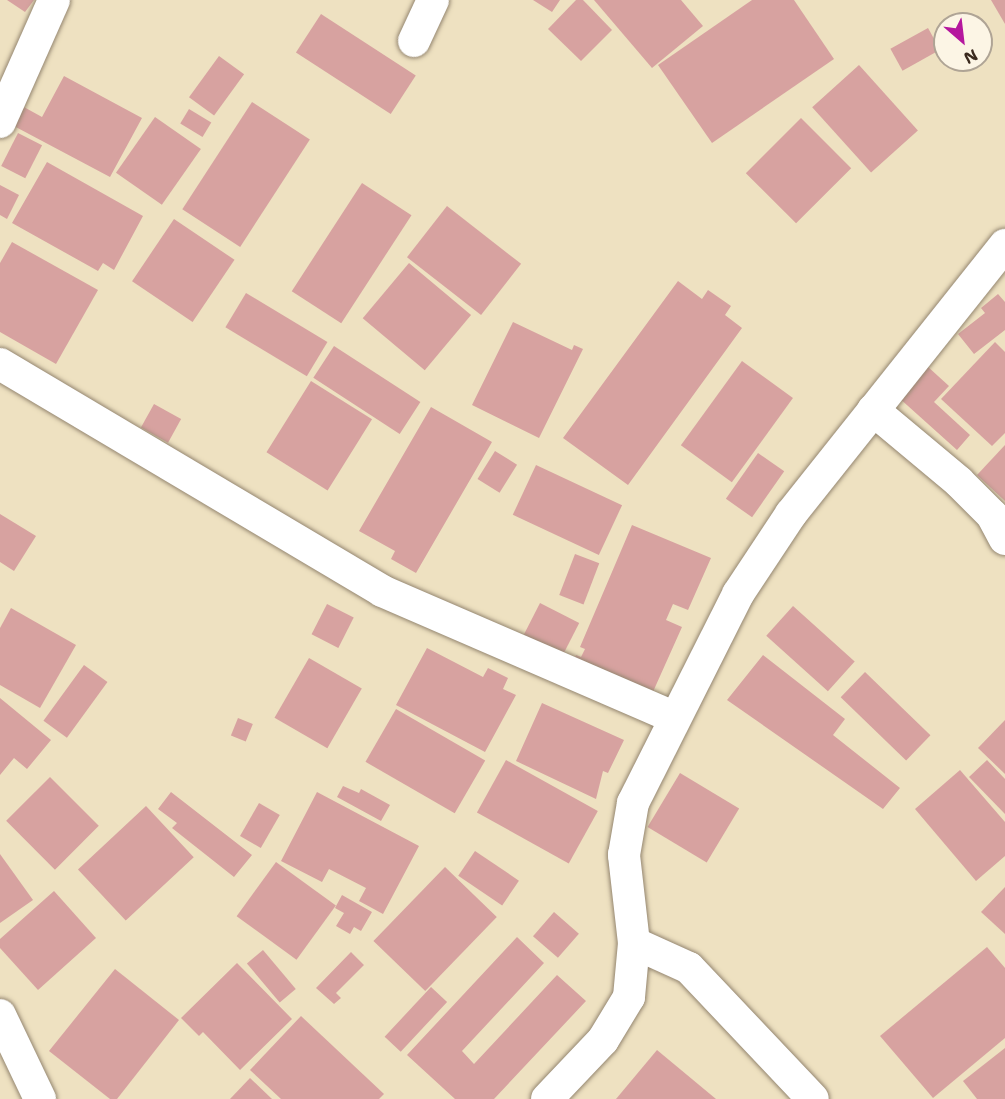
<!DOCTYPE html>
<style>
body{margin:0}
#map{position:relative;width:1005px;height:1099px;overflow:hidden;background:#eee1c1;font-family:"Shantell Sans",sans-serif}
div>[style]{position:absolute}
.building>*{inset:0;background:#d7a2a0;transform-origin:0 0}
.roads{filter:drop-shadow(0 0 2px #948670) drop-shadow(0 0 2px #948670)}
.street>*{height:32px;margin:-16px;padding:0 16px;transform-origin:16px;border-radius:16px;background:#fff}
span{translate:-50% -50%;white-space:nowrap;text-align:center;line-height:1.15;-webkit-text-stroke:4.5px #fcf5e5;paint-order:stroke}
.north{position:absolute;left:933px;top:12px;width:60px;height:60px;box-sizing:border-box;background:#fcf5e5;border:2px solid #afa495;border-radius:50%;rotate:152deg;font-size:16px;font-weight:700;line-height:24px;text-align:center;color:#3b2a1e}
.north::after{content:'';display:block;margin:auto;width:21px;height:27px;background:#b5179e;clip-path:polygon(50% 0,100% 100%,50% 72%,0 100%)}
</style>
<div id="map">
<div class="building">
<i style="clip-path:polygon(7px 0,34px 0,25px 12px)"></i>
<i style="clip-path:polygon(533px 0,560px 0,552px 12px)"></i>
<i style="clip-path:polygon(576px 0,583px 0,612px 30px,581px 61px,548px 29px)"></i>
<i style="clip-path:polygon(594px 0,681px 0,703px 26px,652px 68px)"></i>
<i style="clip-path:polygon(752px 0,794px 0,834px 59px,712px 143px,658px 65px)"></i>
<i style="clip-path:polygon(991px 0,1005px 0,1005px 24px)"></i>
<i style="left:321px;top:14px;width:113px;height:46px;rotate:33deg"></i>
<i style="left:928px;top:28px;width:25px;height:43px;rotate:61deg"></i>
<i style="left:219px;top:56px;width:31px;height:51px;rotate:36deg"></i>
<i style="left:859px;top:65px;width:88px;height:63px;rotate:48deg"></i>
<i style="clip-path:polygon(64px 76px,142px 118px,110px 177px,12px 125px,22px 106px,42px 117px)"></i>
<i style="left:252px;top:102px;width:69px;height:128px;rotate:33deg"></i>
<i style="left:189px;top:109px;width:26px;height:17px;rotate:31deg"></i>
<i style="left:155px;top:117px;width:56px;height:68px;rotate:35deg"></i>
<i style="left:801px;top:118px;width:71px;height:78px;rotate:45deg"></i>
<i style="left:18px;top:133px;width:27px;height:37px;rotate:27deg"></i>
<i style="clip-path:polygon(47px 162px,143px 216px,114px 270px,103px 263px,98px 271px,12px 223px)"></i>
<i style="left:362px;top:183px;width:59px;height:129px;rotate:33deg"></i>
<i style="clip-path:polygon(0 185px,19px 195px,7px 219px,0 215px)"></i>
<i style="left:447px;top:206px;width:94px;height:65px;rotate:38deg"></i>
<i style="left:174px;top:219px;width:73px;height:75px;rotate:34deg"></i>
<i style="clip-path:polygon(12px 242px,98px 290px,56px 364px,0 332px,0 263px)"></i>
<i style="left:409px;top:263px;width:81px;height:72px;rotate:40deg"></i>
<i style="clip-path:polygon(678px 281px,702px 299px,708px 290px,731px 306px,725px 315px,742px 328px,628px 485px,563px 438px)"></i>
<i style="left:246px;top:293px;width:95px;height:40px;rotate:31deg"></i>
<i style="clip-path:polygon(998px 294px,1005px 302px,1005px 330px,974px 354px,958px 334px,985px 313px,981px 308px)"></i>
<i style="clip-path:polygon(513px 322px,572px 350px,574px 345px,583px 349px,539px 438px,472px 405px)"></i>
<i style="clip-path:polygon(995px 342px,1005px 352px,1005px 433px,992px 446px,941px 399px)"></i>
<i style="left:334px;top:346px;width:103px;height:38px;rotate:33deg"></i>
<i style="left:742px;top:361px;width:63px;height:104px;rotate:36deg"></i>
<i style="clip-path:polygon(927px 366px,949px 386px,934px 402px,970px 435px,957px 450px,898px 397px)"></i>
<i style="left:311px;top:381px;width:72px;height:84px;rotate:32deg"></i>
<i style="left:154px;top:404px;width:31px;height:27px;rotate:29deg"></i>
<i style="clip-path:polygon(431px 407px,492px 442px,416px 573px,391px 559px,395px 551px,359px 531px)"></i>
<i style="clip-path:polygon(1005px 445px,1005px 501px,977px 475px)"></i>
<i style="left:495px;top:451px;width:26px;height:33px;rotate:32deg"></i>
<i style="left:758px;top:453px;width:32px;height:56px;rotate:35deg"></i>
<i style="left:536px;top:465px;width:95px;height:55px;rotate:25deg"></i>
<i style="clip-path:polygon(0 514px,36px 536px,14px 571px,0 562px)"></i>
<i style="clip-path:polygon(632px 525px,711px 558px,688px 610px,673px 604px,666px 620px,682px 627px,652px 694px,574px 660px,576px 655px,581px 657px,585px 649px,580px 647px)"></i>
<i style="left:575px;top:554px;width:26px;height:44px;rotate:21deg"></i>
<i style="left:540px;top:603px;width:44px;height:36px;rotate:27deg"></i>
<i style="left:327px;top:604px;width:30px;height:34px;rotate:27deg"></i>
<i style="left:793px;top:606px;width:83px;height:40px;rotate:42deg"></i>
<i style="clip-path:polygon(11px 608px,76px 645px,40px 708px,0 685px,0 628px)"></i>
<i style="clip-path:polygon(427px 648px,483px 677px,488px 668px,508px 678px,503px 689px,516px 695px,485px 752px,396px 705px)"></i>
<i style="clip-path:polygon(763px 655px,845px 719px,833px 735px,900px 788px,883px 809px,727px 700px)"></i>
<i style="left:309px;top:658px;width:61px;height:69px;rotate:30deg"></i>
<i style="left:84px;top:665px;width:29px;height:69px;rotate:36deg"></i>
<i style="left:865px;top:672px;width:91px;height:35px;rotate:44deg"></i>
<i style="clip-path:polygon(0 698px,51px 740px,27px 769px,14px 758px,0 775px)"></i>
<i style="clip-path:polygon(542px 703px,624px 740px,608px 773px,603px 771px,596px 799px,516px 761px)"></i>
<i style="left:396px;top:709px;width:103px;height:61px;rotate:30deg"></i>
<i style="left:238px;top:718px;width:16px;height:19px;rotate:22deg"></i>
<i style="clip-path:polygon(1005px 720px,1005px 774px,978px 748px)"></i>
<i style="left:506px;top:760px;width:105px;height:60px;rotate:29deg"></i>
<i style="clip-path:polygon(987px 760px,1005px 779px,1005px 814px,969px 777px)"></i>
<i style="clip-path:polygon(960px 770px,1005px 822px,1005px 856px,976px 881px,915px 809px)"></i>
<i style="left:680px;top:773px;width:69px;height:63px;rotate:31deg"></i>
<i style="left:50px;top:777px;width:69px;height:62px;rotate:45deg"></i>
<i style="clip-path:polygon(343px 786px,359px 793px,361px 789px,390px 805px,381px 821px,337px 797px)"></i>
<i style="clip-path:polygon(171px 792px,252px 855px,234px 877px,172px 828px,177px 823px,158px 809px)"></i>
<i style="clip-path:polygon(317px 792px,419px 846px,383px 914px,359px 901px,366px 888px,329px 869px,322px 882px,281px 861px)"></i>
<i style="left:259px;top:803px;width:24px;height:38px;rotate:30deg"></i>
<i style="left:146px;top:806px;width:70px;height:93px;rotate:47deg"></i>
<i style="left:475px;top:851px;width:53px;height:30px;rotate:34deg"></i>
<i style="clip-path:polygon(0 854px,33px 900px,0 923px)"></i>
<i style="left:276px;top:862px;width:74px;height:67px;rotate:36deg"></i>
<i style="left:445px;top:867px;width:72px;height:103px;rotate:44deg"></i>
<i style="clip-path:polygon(1005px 887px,1005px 934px,981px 912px)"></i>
<i style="clip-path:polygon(54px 891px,96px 938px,38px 990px,0 948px,0 939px)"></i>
<i style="clip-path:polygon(342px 895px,372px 912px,361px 931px,354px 927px,350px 934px,336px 926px,344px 913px,335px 908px)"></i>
<i style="left:554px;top:912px;width:33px;height:32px;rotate:41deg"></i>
<i style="clip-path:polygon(517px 937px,544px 963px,462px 1051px,474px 1064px,557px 975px,586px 1001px,494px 1099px,455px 1099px,407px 1055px)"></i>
<i style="clip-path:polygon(987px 947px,1005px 968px,1005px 1038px,933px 1098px,880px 1036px)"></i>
<i style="left:263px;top:950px;width:51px;height:21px;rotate:50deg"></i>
<i style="clip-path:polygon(351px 952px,364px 965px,336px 993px,341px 998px,334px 1004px,316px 988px)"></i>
<i style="clip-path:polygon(237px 963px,292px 1019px,240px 1070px,203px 1032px,199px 1036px,181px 1018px)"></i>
<i style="clip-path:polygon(115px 969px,179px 1020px,117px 1099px,110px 1099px,49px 1051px)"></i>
<i style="left:431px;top:987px;width:22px;height:68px;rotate:43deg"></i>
<i style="clip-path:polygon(301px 1016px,384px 1094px,379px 1099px,281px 1099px,250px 1070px)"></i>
<i style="clip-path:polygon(1005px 1048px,1005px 1099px,977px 1099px,963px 1081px)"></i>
<i style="clip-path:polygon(657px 1050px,716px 1099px,616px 1099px)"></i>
<i style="clip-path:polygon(250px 1078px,272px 1099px,230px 1099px)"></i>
</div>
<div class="roads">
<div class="street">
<i style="left:414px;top:41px;width:45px;rotate:-65.1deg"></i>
<i style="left:0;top:122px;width:133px;rotate:-66.1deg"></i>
<i style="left:0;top:364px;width:444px;rotate:30.7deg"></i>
<i style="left:382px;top:591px;width:319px;rotate:23.4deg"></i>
<i style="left:873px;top:410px;width:112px;rotate:39.9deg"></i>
<i style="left:959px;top:482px;width:47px;rotate:45deg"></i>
<i style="left:992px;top:515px;width:27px;rotate:62deg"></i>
<i style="left:634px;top:943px;width:60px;rotate:24.4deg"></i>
<i style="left:689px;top:968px;width:180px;rotate:46.6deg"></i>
<i style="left:0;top:1015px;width:93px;rotate:64.5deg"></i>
<i style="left:547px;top:1099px;width:81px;rotate:-46.5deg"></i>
<i style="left:603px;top:1040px;width:50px;rotate:-58.8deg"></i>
<i style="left:629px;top:997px;width:54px;rotate:-84.7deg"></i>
<i style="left:634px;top:943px;width:89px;rotate:-96.5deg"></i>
<i style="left:624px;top:855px;width:53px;rotate:-80.2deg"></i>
<i style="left:633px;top:803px;width:234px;rotate:-63.3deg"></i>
<i style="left:738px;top:594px;width:96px;rotate:-56.5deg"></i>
<i style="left:791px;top:514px;width:344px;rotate:-51.5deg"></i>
</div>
</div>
<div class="north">N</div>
</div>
